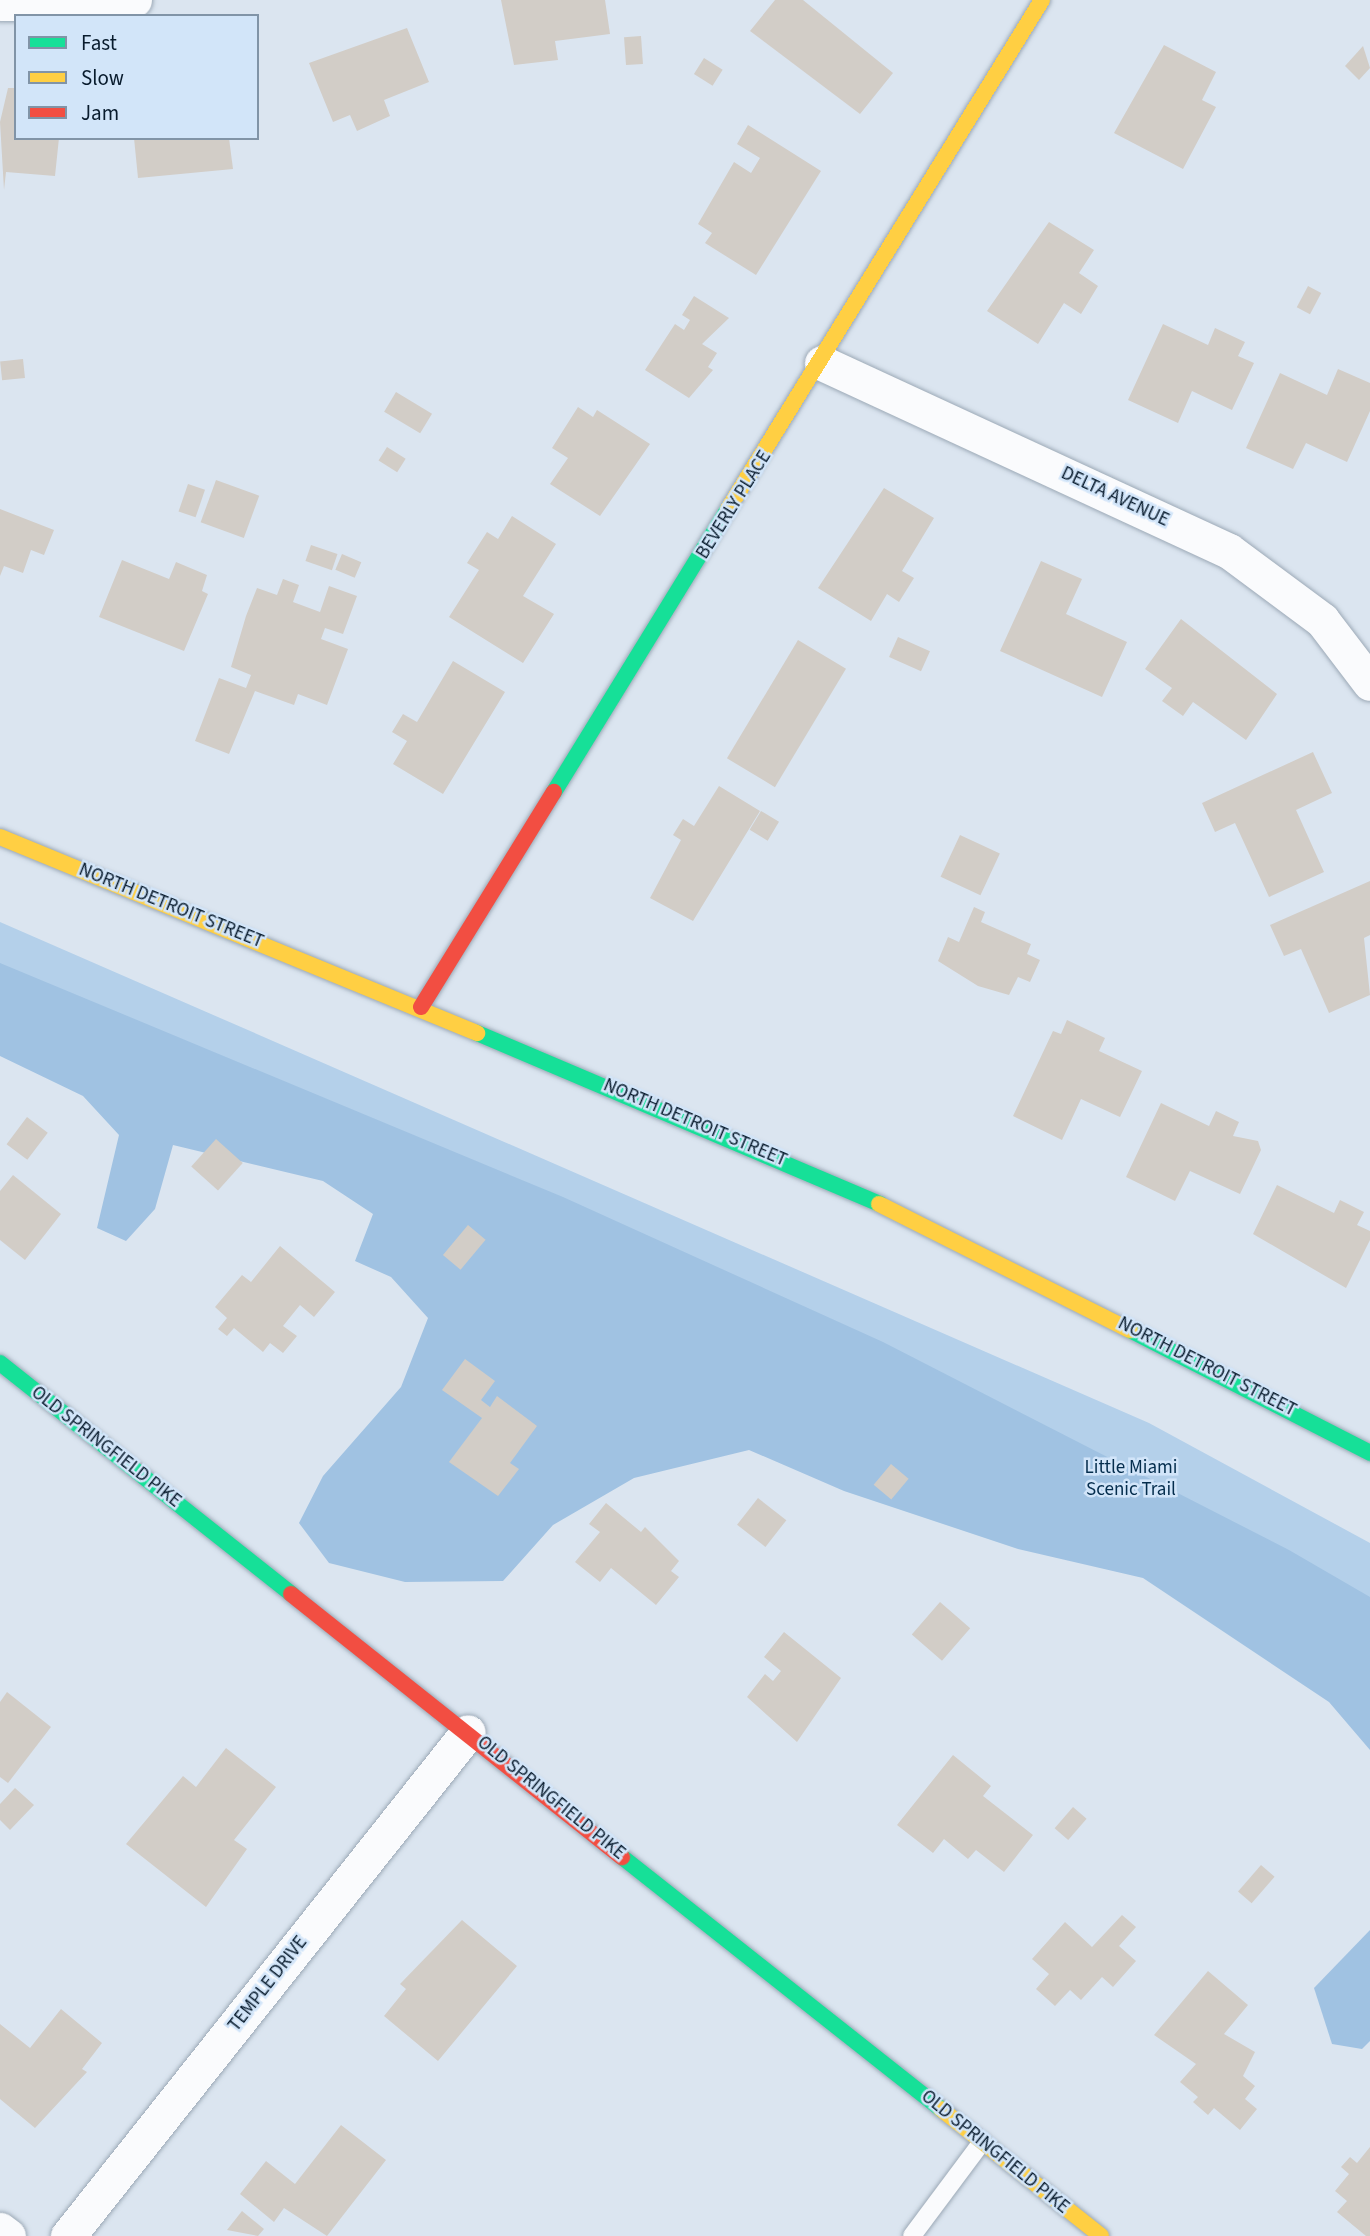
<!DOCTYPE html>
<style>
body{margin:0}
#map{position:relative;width:1370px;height:2236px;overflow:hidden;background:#dbe5f0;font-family:"Source Sans 3",sans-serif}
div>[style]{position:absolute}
.green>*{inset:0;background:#b4d0ea}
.forest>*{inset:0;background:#a0c2e2}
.building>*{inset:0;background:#d2cdc7;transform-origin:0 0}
.roads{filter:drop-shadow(0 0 2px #9ca9b6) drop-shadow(0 0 2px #9ca9b6)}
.lane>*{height:18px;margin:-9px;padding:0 9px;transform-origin:9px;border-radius:9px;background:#fafbfd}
.street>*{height:35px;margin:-17.5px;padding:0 17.5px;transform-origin:17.5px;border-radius:17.5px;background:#fafbfd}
.fast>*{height:16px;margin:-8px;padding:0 8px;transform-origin:8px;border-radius:8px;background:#16e098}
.slow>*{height:16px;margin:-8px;padding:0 8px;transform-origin:8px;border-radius:8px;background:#ffcf43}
.jam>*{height:16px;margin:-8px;padding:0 8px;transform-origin:8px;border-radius:8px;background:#f24e42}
span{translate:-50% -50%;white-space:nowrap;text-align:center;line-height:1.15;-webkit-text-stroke:5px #d2e5f9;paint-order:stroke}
.street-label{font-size:19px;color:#081b2d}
.park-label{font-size:19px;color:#042d4d}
.legend{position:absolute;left:14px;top:14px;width:245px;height:126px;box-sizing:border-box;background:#d2e5f9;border:2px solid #8194a7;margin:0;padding:9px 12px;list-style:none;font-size:21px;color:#081b2d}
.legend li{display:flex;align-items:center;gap:14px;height:35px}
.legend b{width:35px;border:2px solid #8194a7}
</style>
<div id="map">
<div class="green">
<i style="clip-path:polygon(0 922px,1149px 1423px,1370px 1543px,1370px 1675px,1275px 1623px,0 1029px)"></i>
</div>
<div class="forest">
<i style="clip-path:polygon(0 963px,563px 1197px,883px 1342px,1289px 1550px,1370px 1597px,1370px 1750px,1329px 1702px,1143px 1578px,1018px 1549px,844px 1491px,749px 1450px,634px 1478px,553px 1525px,503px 1581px,405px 1582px,329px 1563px,299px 1523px,323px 1476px,401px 1387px,428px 1318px,391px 1277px,355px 1261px,373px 1214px,323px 1181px,173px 1145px,155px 1209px,126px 1241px,97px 1228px,119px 1135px,83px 1096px,0 1056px)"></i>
<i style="clip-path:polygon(1370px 1930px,1370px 2041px,1362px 2049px,1332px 2044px,1314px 1988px)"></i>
</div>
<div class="building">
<i style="clip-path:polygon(501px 0,605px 0,610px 34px,555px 41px,558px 60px,514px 65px)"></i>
<i style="clip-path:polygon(775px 0,803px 0,893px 73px,860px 114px,750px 31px)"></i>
<i style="clip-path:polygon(407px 28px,429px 82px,384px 100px,390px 116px,357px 131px,350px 115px,333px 122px,309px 63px)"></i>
<i style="left:641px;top:36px;width:28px;height:17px;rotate:86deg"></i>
<i style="clip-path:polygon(1164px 45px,1216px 72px,1202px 100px,1216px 107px,1183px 169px,1114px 133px)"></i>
<i style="clip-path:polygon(1363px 46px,1370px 68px,1359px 80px,1345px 66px)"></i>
<i style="left:704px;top:58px;width:22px;height:19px;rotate:32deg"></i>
<i style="clip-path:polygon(8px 88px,16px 88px,16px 138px,59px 138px,55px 176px,6px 172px,4px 190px,0 122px)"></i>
<i style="clip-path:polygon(748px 125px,821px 171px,756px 275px,705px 243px,712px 233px,698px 224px,734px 162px,751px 173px,760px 158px,737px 144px)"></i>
<i style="clip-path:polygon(134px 138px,229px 138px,233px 169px,138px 178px)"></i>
<i style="clip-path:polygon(1049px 222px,1094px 250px,1079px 273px,1098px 286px,1081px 314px,1064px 303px,1038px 344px,987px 311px)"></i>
<i style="left:1308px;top:286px;width:15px;height:24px;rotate:28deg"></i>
<i style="clip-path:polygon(694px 296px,729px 318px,702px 344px,717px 353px,708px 367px,713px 370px,689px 398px,645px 370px,675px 324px,684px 330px,690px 320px,682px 315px)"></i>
<i style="clip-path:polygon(1163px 324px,1208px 345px,1215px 328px,1245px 342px,1238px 356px,1254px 363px,1232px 410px,1192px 391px,1178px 423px,1128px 400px)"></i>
<i style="left:23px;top:359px;width:19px;height:23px;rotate:84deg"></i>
<i style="clip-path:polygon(1338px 369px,1370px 383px,1370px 411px,1347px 462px,1306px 443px,1293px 469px,1246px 448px,1280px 373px,1327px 395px)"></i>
<i style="left:396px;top:392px;width:42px;height:23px;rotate:31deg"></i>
<i style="clip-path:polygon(578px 407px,593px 417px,597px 410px,650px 444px,600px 516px,550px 484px,568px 458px,552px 448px)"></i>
<i style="left:387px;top:447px;width:22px;height:16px;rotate:32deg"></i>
<i style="left:216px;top:480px;width:46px;height:45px;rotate:20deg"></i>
<i style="left:188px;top:484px;width:18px;height:29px;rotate:19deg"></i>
<i style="clip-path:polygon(884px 488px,934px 518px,902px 571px,914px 578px,899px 602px,887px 594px,871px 621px,818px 588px)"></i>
<i style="clip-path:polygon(0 509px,54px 530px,44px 555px,31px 550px,23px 573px,4px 566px,0 576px)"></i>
<i style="clip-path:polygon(512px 516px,556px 544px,523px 596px,554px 614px,523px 663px,449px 617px,479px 570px,467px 563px,487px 532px,498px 539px)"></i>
<i style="left:311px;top:545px;width:28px;height:17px;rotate:19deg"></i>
<i style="left:342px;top:554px;width:21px;height:17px;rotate:23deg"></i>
<i style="clip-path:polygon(122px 560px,169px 579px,176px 562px,207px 575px,202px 591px,208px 594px,184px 651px,99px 617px)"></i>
<i style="clip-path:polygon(1041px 561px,1082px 579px,1066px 614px,1127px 642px,1102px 697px,1000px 651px)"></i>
<i style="clip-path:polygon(283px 579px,299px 585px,293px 602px,320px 612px,329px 586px,357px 596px,343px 634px,325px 628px,321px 639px,348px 649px,327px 705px,298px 694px,294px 705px,255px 691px,229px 754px,195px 741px,219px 678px,246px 688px,251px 675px,231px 667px,246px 616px,257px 588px,277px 595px)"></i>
<i style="clip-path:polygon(1181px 619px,1277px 694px,1246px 740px,1193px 702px,1183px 716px,1162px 701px,1172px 688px,1145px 669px)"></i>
<i style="left:898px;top:637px;width:35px;height:22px;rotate:24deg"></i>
<i style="left:798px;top:640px;width:56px;height:138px;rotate:31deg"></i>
<i style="clip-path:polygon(453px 661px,505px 692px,443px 794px,393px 764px,407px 741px,392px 732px,403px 714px,417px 722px)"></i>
<i style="clip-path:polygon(1313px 752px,1332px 793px,1296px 810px,1324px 872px,1269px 897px,1235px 823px,1215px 832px,1202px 803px)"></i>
<i style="clip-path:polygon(719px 786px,760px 811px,693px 921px,650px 898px,681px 840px,673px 835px,683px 819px,694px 826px)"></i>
<i style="left:761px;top:811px;width:21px;height:22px;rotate:31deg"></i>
<i style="left:960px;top:835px;width:44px;height:46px;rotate:25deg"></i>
<i style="clip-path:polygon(1370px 881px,1370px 935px,1364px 938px,1370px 995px,1329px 1013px,1301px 949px,1284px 956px,1270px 925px)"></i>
<i style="clip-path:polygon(974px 907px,985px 912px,981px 922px,1031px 944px,1027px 954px,1040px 960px,1030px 982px,1018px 977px,1009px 995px,978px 986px,938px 961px,948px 937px,959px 942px)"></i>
<i style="clip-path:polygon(1067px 1020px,1105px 1038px,1099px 1051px,1142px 1071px,1120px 1117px,1081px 1099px,1062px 1140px,1013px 1116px,1053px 1031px,1061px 1034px)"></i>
<i style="clip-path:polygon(1161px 1103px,1209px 1126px,1216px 1111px,1239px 1122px,1233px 1136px,1258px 1141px,1261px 1150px,1240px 1194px,1190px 1171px,1175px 1201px,1126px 1177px)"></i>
<i style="left:27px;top:1117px;width:26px;height:34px;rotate:37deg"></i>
<i style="left:216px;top:1139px;width:36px;height:37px;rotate:42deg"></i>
<i style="clip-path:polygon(13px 1175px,61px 1214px,25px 1260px,0 1240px,0 1191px)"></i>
<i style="clip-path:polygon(1277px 1185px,1334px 1213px,1340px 1200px,1364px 1212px,1357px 1225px,1370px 1231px,1370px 1240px,1346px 1288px,1253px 1234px)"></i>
<i style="left:468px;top:1225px;width:23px;height:39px;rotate:40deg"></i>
<i style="clip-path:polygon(280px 1246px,335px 1292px,314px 1317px,300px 1305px,283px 1326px,297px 1336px,283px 1353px,270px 1343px,263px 1352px,234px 1328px,227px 1336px,218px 1329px,227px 1318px,215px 1307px,242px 1275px,251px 1282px)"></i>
<i style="clip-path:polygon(465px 1359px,495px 1381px,481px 1400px,490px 1407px,497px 1396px,537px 1426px,510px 1463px,519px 1469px,498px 1496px,449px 1462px,482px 1418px,442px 1390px)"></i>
<i style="left:891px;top:1464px;width:23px;height:27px;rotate:40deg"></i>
<i style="left:758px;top:1498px;width:36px;height:34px;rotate:38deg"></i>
<i style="clip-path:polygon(606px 1503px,641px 1532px,645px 1527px,679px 1561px,671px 1571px,679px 1577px,656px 1605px,611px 1568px,600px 1582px,575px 1562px,600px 1532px,589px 1524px)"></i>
<i style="left:940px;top:1602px;width:40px;height:43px;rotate:41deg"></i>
<i style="clip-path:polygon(784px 1632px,841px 1678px,797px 1742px,747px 1697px,765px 1674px,773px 1681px,781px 1671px,764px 1657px)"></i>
<i style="clip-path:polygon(7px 1692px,51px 1727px,8px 1783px,0 1777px,0 1702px)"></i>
<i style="clip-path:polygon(226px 1748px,276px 1787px,234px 1840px,247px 1849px,206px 1907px,126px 1844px,183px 1776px,196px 1787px)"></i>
<i style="clip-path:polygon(953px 1755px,991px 1786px,983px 1796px,1033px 1835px,1004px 1872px,976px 1850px,968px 1859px,944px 1839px,933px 1853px,897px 1825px)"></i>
<i style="clip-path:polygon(15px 1788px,34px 1805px,10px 1830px,0 1820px,0 1804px)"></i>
<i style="left:1073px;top:1807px;width:18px;height:28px;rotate:41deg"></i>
<i style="left:1261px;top:1865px;width:18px;height:35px;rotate:41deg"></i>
<i style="clip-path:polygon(1122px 1915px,1136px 1927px,1119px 1946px,1136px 1961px,1113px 1987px,1102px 1977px,1081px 2000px,1070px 1990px,1055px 2006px,1036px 1989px,1049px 1974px,1032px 1959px,1065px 1922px,1092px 1947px)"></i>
<i style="clip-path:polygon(462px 1920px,517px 1966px,438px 2061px,384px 2016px,406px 1989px,400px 1984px)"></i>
<i style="clip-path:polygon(1208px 1971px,1248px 2005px,1224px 2034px,1255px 2052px,1243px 2076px,1255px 2086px,1245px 2099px,1257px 2109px,1240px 2130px,1214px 2108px,1208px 2115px,1193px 2102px,1198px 2097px,1180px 2082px,1196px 2064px,1154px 2035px)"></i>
<i style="clip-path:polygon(61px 2009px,102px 2043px,82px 2069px,87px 2072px,35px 2128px,0 2099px,0 2024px,30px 2048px)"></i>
<i style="clip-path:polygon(341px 2125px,386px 2160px,327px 2236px,284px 2208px,274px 2222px,240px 2194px,266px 2161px,295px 2184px)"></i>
<i style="clip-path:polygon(1370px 2147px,1370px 2236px,1366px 2236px,1337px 2212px,1347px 2201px,1335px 2191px,1349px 2174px,1341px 2167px,1350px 2157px,1357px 2163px)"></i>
<i style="clip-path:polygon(242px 2211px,264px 2229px,258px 2236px,227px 2230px)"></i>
</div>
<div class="roads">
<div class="lane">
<i style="left:912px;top:2236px;width:117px;rotate:-53.3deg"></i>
</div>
<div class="street">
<i style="left:0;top:3px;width:134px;rotate:-1.3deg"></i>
<i style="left:822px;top:363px;width:448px;rotate:24.8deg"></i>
<i style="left:1229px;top:551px;width:116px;rotate:36.6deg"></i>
<i style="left:1322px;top:620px;width:79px;rotate:52.7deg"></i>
<i style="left:0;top:2230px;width:10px;rotate:37deg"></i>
<i style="left:68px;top:2236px;width:643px;rotate:-51.56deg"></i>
</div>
<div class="fast">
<i style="left:554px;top:792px;width:332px;rotate:-58.4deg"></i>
<i style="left:477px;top:1033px;width:437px;rotate:23deg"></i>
<i style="left:1130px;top:1330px;width:270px;rotate:27.1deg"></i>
<i style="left:0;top:1363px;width:372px;rotate:38.4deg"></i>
<i style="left:622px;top:1857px;width:407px;rotate:38.3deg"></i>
</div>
<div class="slow">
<i style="left:728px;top:509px;width:598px;rotate:-58.33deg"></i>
<i style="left:0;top:837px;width:516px;rotate:22.34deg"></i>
<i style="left:879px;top:1204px;width:281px;rotate:26.7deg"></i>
<i style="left:941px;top:2109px;width:204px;rotate:38.4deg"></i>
</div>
<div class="jam">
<i style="left:421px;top:1007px;width:253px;rotate:-58.3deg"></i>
<i style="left:291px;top:1594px;width:423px;rotate:38.5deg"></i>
</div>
</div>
<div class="street-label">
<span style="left:1115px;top:497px;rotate:25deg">DELTA AVENUE</span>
<span style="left:734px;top:505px;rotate:-58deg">BEVERLY PLACE</span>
<span style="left:171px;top:906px;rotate:22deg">NORTH DETROIT STREET</span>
<span style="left:695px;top:1123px;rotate:23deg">NORTH DETROIT STREET</span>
<span style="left:1207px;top:1367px;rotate:27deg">NORTH DETROIT STREET</span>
<span style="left:106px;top:1447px;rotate:38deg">OLD SPRINGFIELD PIKE</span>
<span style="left:551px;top:1798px;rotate:39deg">OLD SPRINGFIELD PIKE</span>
<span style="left:268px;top:1984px;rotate:-52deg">TEMPLE DRIVE</span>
<span style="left:995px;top:2152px;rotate:39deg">OLD SPRINGFIELD PIKE</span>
</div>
<div class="park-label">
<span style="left:1131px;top:1479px">Little Miami<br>Scenic Trail</span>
</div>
<ul class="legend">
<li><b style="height:9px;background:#16e098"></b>Fast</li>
<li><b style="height:9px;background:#ffcf43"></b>Slow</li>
<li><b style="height:9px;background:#f24e42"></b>Jam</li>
</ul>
</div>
